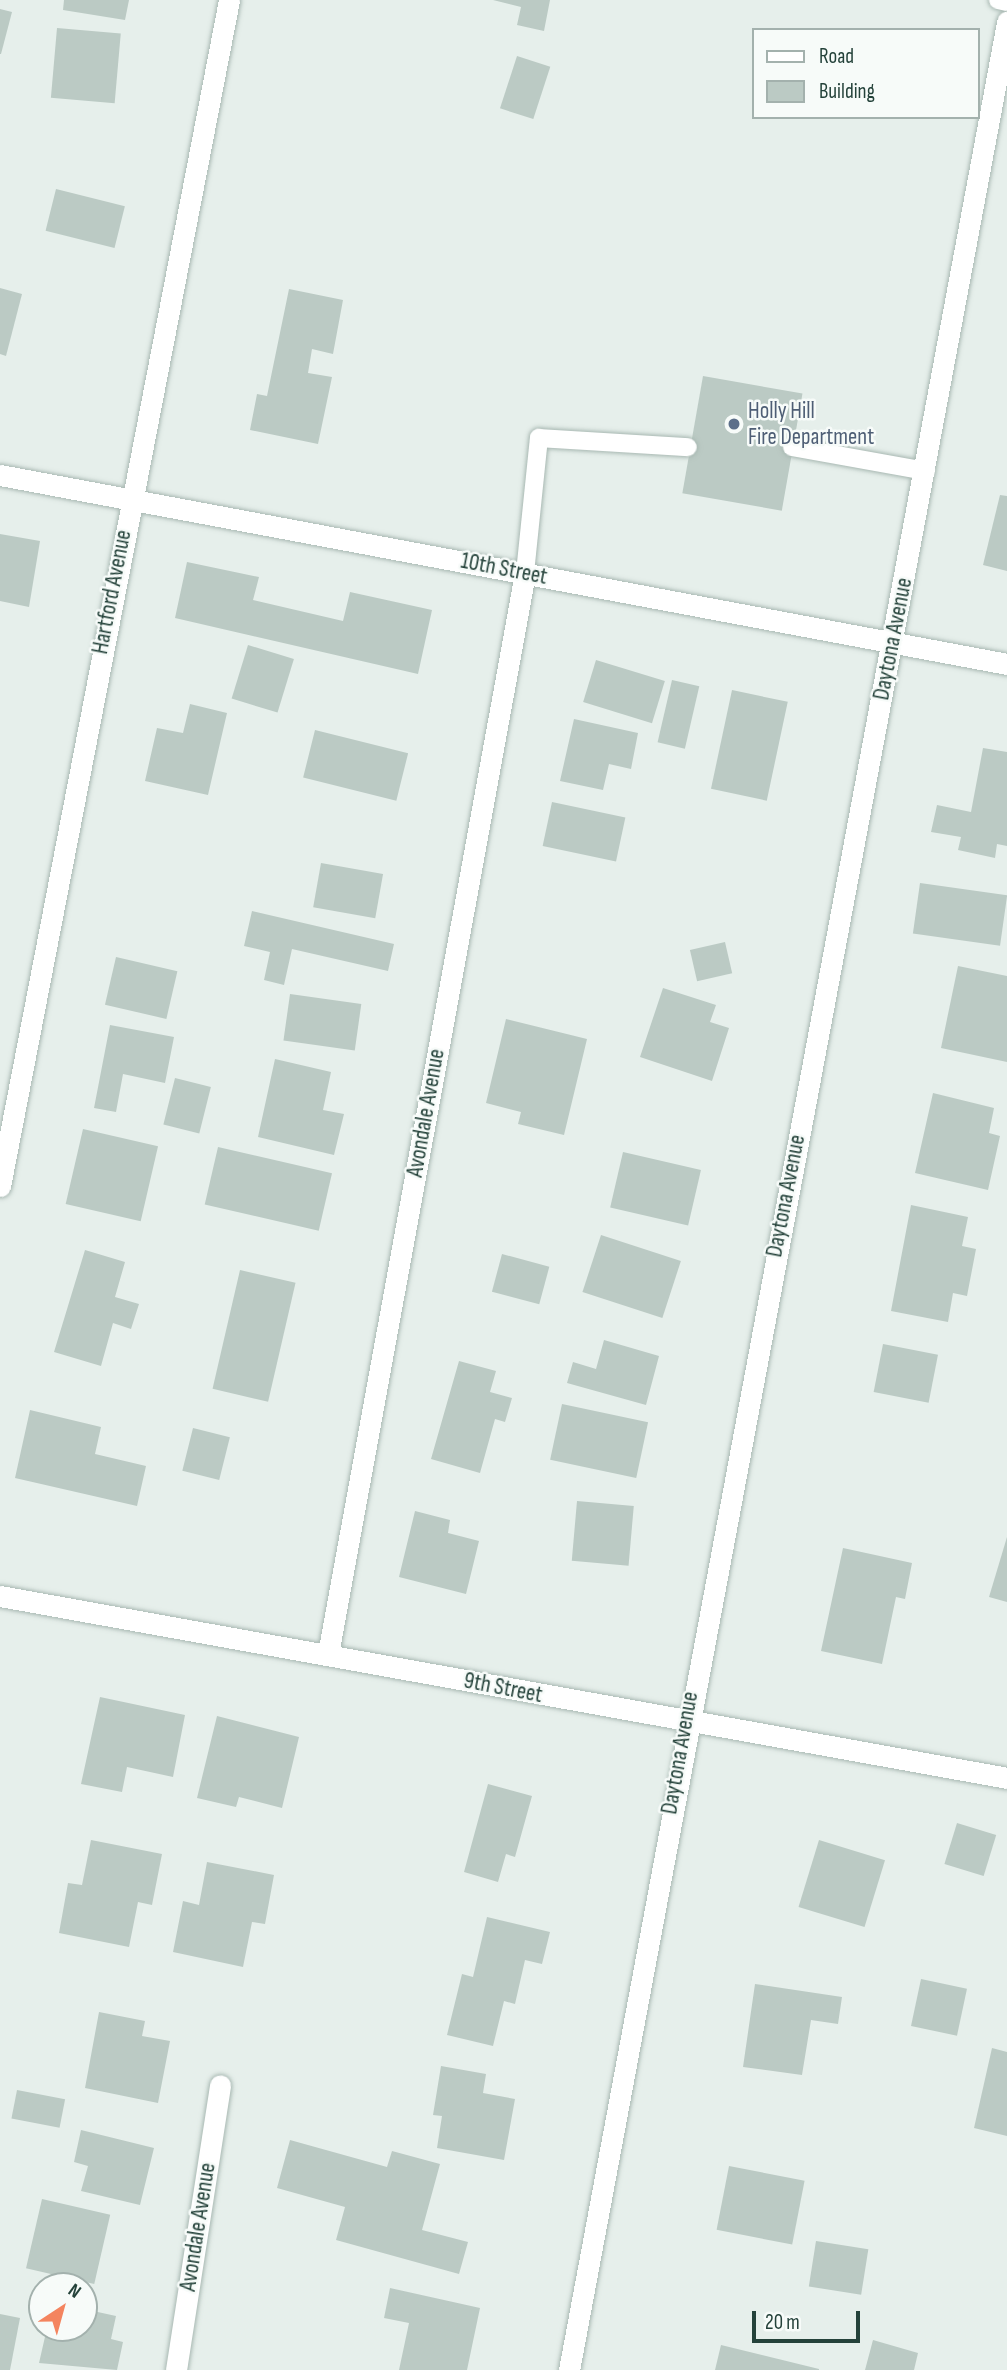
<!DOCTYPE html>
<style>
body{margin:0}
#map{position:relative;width:1007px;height:2370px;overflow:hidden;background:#e6efeb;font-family:"Sofia Sans Condensed",sans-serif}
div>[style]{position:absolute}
.building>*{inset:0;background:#bbcac4;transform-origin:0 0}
.roads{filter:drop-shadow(0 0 2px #a8b8b2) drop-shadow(0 0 2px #a8b8b2)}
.lane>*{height:18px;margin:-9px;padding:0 9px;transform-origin:9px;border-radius:9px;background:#fff}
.street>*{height:21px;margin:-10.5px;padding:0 10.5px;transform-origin:10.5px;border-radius:10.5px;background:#fff}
.secondary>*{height:21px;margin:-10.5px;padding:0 10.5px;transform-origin:10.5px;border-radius:10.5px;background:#fff}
.dots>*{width:19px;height:19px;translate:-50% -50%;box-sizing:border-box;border:4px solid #f7fbf9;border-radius:50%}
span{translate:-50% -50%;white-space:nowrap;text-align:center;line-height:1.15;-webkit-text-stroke:5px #f7fbf9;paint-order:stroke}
.service-label{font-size:23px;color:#4e5e75}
.left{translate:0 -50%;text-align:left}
.street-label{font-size:23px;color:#24423a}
.legend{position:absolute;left:752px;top:28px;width:228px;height:91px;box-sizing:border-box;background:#f7fbf9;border:2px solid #a3b1ad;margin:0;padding:9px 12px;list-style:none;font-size:21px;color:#24423a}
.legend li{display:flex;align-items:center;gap:14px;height:35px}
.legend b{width:35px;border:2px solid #a3b1ad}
.north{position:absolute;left:28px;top:2272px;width:70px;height:70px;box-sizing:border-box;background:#f7fbf9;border:2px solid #a3b1ad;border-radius:50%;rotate:36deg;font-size:19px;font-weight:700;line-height:28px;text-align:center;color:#24423a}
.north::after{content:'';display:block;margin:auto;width:24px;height:32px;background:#f4845f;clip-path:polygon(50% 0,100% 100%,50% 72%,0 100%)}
.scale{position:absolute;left:752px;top:2311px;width:108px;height:32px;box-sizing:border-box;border:4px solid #24423a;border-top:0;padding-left:9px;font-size:21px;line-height:24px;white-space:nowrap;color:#24423a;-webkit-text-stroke:5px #f7fbf9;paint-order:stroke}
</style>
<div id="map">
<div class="building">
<i style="clip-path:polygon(64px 0,129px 0,125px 20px,63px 10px)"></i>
<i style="clip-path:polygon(493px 0,550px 0,544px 31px,517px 25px,521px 7px)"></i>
<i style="clip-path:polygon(0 9px,12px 12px,1px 54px,0 54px)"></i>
<i style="left:57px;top:28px;width:64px;height:70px;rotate:5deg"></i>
<i style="left:517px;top:56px;width:35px;height:55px;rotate:18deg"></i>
<i style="left:56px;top:189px;width:71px;height:43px;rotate:14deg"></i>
<i style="clip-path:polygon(0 288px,22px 294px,6px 356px,0 354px)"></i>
<i style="clip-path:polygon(289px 289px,343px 300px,333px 354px,312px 349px,308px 373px,332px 377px,318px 444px,250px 430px,257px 394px,267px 396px)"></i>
<i style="left:703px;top:376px;width:101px;height:119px;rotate:10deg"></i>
<i style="clip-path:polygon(1000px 495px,1007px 496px,1007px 571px,983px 565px)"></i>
<i style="clip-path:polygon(0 534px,40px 541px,29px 607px,0 601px)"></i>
<i style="clip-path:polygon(187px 562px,259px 577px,253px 600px,343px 621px,350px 592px,432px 610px,418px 674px,175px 618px)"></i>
<i style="left:248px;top:645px;width:48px;height:56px;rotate:17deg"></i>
<i style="left:596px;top:660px;width:72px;height:44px;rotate:17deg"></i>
<i style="left:672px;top:680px;width:28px;height:64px;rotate:13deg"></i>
<i style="left:732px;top:690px;width:57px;height:101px;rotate:12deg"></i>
<i style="clip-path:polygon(190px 704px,227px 713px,208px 795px,145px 781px,157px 728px,183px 733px)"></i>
<i style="clip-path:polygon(574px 719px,638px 733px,631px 769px,609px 764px,603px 790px,560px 781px)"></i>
<i style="left:315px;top:730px;width:96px;height:49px;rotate:14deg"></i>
<i style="clip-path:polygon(983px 748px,1007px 752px,1007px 846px,997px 844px,995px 858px,958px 850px,961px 837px,931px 832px,937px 805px,971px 812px)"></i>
<i style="left:552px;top:802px;width:75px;height:45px;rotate:12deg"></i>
<i style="left:321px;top:863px;width:63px;height:45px;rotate:10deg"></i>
<i style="left:920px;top:883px;width:88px;height:51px;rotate:8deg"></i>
<i style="clip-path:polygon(252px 911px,394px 944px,388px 971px,292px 949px,284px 985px,264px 980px,270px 952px,244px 946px)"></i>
<i style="left:725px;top:942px;width:32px;height:36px;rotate:77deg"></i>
<i style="left:116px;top:957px;width:63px;height:49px;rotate:13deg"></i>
<i style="clip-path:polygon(958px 966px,1007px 976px,1007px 1062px,941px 1048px)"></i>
<i style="clip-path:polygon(663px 988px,716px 1005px,710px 1022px,729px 1028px,712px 1081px,640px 1057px)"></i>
<i style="left:290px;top:994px;width:72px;height:47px;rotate:8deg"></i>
<i style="clip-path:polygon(506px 1019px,587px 1039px,564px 1135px,518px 1124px,521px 1112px,486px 1103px)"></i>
<i style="clip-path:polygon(110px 1025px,174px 1037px,165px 1083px,123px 1074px,116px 1112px,94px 1108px)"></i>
<i style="clip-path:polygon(275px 1059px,331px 1072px,323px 1110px,344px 1114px,334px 1155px,258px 1137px)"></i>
<i style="left:175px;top:1078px;width:37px;height:48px;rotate:14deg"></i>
<i style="clip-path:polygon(933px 1093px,994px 1108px,989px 1133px,1000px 1136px,988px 1190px,915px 1173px)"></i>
<i style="left:83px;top:1129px;width:77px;height:77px;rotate:13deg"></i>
<i style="left:218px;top:1147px;width:117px;height:59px;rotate:13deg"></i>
<i style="left:623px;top:1152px;width:80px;height:57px;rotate:13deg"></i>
<i style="clip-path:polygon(911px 1205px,968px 1217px,962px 1246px,976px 1249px,967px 1296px,953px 1293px,948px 1322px,891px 1311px)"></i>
<i style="left:601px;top:1235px;width:84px;height:60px;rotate:18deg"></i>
<i style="clip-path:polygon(85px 1250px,125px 1262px,115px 1297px,139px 1304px,131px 1329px,113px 1323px,101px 1366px,54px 1352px)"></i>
<i style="left:502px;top:1254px;width:49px;height:39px;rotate:15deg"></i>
<i style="left:240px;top:1270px;width:57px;height:122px;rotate:13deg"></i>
<i style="clip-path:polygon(604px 1340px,659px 1356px,646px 1405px,567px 1383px,573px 1362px,596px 1369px)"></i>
<i style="left:883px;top:1344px;width:56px;height:49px;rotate:11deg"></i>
<i style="clip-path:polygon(459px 1361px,496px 1371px,490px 1392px,512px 1398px,505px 1422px,495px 1419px,480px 1473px,431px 1459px)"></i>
<i style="left:562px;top:1404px;width:88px;height:57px;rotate:12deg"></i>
<i style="clip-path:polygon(30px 1410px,101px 1427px,95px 1454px,146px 1466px,137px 1506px,15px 1478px)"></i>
<i style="left:193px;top:1428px;width:38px;height:44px;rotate:14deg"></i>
<i style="left:577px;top:1501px;width:57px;height:60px;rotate:5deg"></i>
<i style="clip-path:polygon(415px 1511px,450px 1520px,448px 1533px,479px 1541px,466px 1594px,399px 1577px)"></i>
<i style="clip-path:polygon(1007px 1537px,1007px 1602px,989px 1597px)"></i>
<i style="clip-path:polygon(843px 1548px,912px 1563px,905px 1599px,896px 1597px,882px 1664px,821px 1651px)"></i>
<i style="clip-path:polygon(100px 1697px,185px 1715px,173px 1777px,127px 1767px,122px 1792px,81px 1784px)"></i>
<i style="clip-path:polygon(217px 1716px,299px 1737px,282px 1808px,239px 1797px,236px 1807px,197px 1798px)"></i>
<i style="clip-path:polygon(488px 1784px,532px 1796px,515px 1857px,506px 1854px,498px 1882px,464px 1872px)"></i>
<i style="left:957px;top:1823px;width:41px;height:43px;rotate:17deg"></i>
<i style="clip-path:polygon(91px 1840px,162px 1854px,152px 1905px,138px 1902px,129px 1947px,59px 1933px,68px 1883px,82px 1885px)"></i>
<i style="left:819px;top:1840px;width:69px;height:70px;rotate:17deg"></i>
<i style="clip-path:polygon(207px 1862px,274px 1875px,265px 1924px,252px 1922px,243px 1967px,173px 1952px,183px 1901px,199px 1905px)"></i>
<i style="clip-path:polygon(487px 1917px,550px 1932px,542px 1964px,525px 1960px,515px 2004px,504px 2001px,493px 2046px,447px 2035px,462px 1974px,473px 1977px)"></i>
<i style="left:921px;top:1979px;width:47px;height:48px;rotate:12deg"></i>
<i style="clip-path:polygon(755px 1984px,842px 1997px,838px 2024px,811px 2020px,802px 2075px,743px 2067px)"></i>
<i style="clip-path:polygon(99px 2012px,145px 2021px,142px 2036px,170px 2041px,158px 2103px,85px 2088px)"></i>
<i style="clip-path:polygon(992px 2048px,1007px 2052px,1007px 2136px,974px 2128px)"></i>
<i style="clip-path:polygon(441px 2066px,486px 2074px,483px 2093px,515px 2099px,504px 2160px,437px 2148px,442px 2116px,433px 2115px)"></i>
<i style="left:17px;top:2090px;width:49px;height:29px;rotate:11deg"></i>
<i style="clip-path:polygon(81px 2130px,154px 2148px,140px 2205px,81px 2191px,88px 2166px,74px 2162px)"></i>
<i style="clip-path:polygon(290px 2140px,387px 2167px,392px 2151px,440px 2164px,422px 2230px,468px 2242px,459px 2274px,336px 2240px,345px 2207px,277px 2188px)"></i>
<i style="left:729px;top:2166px;width:77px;height:65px;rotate:11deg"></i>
<i style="left:42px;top:2199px;width:70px;height:71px;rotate:13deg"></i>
<i style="left:816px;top:2241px;width:53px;height:46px;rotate:9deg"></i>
<i style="clip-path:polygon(390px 2288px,480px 2308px,467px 2370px,399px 2370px,409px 2323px,384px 2318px)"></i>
<i style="clip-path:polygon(84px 2309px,116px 2316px,111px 2339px,123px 2342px,117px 2370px,39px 2363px,47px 2328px,84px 2328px)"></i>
<i style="clip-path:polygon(0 2314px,20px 2318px,10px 2370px,0 2370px)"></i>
<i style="clip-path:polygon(873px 2340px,918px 2353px,914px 2370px,865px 2370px)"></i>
<i style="clip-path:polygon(721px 2345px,819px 2369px,819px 2370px,715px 2370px)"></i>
</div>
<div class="roads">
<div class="lane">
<i style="left:998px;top:0;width:9px;rotate:13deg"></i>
<i style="left:792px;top:447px;width:136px;rotate:10.2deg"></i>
<i style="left:525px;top:573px;width:136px;rotate:-84.1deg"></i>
<i style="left:539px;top:438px;width:149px;rotate:3.5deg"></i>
</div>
<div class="street">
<i style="left:0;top:1186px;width:1208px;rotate:-79.07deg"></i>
<i style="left:0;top:1596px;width:1023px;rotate:10.24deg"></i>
<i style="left:328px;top:1654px;width:1099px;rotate:-79.67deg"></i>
<i style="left:176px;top:2370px;width:288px;rotate:-81.2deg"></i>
</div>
<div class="secondary">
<i style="left:0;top:475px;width:1025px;rotate:10.63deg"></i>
<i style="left:569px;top:2370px;width:2389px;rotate:-79.43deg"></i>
</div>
</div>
<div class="dots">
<i style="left:734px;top:424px;background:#5c6f8a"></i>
</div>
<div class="service-label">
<span class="left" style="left:748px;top:424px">Holly Hill<br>Fire Department</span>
</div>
<div class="street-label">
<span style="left:504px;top:569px;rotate:11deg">10th Street</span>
<span style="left:112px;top:592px;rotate:-79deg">Hartford Avenue</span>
<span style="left:893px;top:639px;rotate:-79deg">Daytona Avenue</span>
<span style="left:426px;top:1113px;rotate:-80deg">Avondale Avenue</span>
<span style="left:786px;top:1196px;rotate:-79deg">Daytona Avenue</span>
<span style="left:503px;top:1688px;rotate:11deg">9th Street</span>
<span style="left:680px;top:1753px;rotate:-80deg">Daytona Avenue</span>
<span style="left:198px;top:2227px;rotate:-81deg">Avondale Avenue</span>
</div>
<ul class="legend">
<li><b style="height:9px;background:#fff"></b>Road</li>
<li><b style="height:19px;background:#bbcac4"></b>Building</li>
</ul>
<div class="north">N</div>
<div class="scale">20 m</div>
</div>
